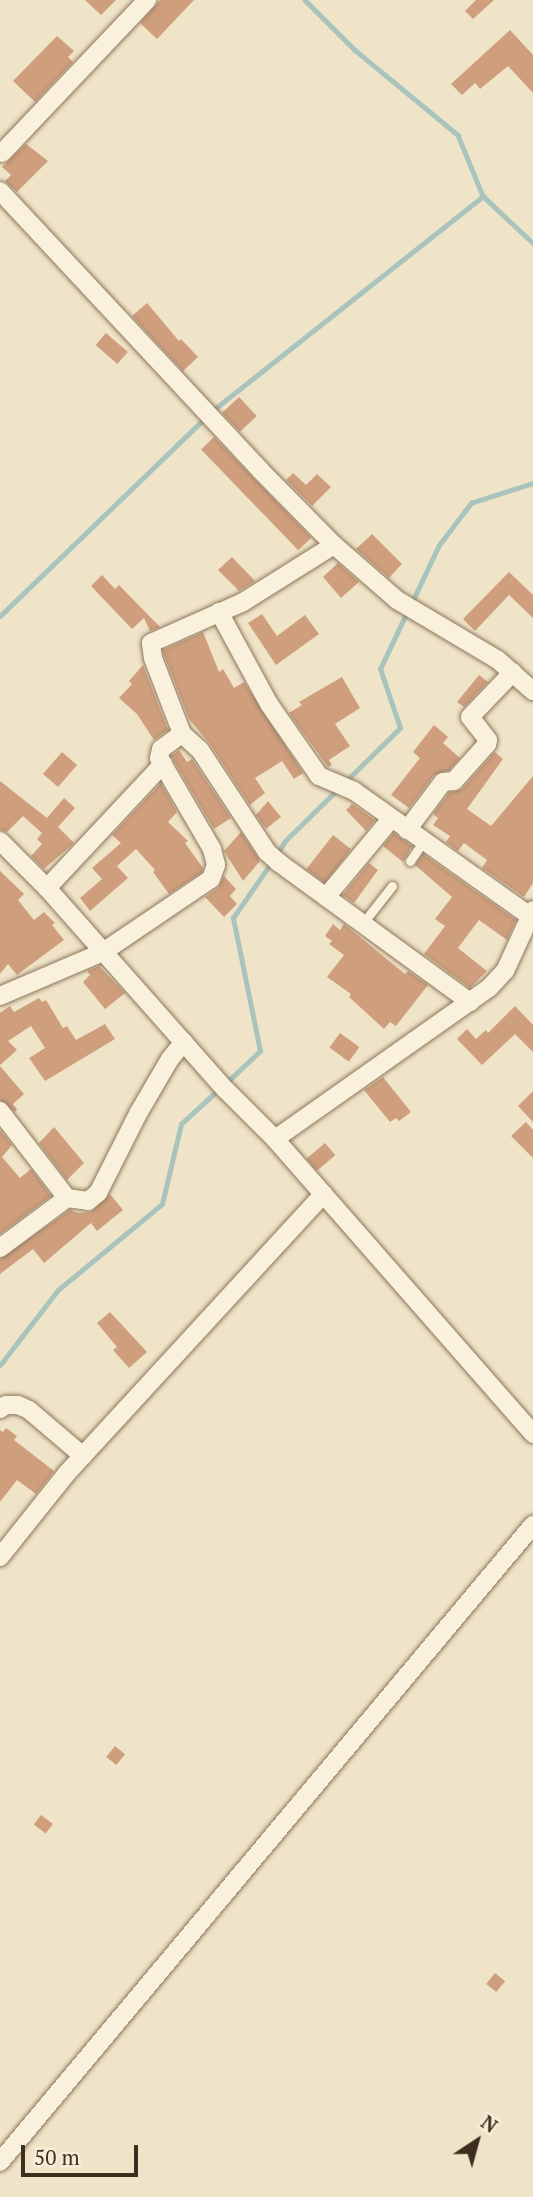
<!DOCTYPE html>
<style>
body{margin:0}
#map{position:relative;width:533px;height:2197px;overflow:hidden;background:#f0e4c8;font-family:"PT Serif",serif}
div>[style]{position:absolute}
.stream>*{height:4.5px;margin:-2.25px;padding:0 2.25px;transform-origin:2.25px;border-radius:2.25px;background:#a9c4bc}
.building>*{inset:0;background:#cf9f7d;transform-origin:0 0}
.roads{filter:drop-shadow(0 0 2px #8d765c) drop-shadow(0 0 2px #8d765c)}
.service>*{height:9px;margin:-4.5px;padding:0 4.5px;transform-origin:4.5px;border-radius:4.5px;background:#faf1dc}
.minor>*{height:18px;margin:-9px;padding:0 9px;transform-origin:9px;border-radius:9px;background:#faf1dc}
span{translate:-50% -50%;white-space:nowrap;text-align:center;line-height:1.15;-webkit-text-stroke:5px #f7eed8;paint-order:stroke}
.north{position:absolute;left:442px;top:2106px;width:70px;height:70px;-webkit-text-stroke:5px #f7eed8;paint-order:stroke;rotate:36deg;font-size:19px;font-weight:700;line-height:28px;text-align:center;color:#3d2e20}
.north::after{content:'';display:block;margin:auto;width:24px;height:32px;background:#3d2e20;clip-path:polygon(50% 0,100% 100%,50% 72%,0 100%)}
.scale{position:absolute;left:21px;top:2145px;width:117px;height:32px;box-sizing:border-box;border:4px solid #3d2e20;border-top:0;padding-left:9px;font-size:21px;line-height:24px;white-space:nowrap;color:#3d2e20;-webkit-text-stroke:5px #f7eed8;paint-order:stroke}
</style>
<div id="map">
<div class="stream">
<i style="left:305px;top:0;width:71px;rotate:45deg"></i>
<i style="left:355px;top:50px;width:134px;rotate:39.5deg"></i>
<i style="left:458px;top:135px;width:66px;rotate:67.7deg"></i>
<i style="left:483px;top:196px;width:69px;rotate:43.2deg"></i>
<i style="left:212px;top:411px;width:346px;rotate:-38.4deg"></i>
<i style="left:412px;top:602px;width:63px;rotate:-64.7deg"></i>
<i style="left:439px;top:545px;width:53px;rotate:-52.7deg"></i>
<i style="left:471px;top:503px;width:65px;rotate:-17.9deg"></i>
<i style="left:0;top:616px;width:286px;rotate:-44deg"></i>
<i style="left:345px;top:782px;width:77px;rotate:-44.5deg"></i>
<i style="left:400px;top:728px;width:62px;rotate:-108.7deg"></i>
<i style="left:380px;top:669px;width:65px;rotate:-64.6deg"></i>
<i style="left:276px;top:856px;width:17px;rotate:-59deg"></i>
<i style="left:285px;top:841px;width:76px;rotate:-44.5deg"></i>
<i style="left:225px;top:1084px;width:48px;rotate:-43.3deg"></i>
<i style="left:260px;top:1051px;width:136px;rotate:-101.5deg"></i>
<i style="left:233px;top:918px;width:67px;rotate:-55.4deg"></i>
<i style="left:0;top:1365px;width:95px;rotate:-52.3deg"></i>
<i style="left:58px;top:1290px;width:135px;rotate:-39.6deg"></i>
<i style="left:162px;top:1204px;width:82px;rotate:-76.6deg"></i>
<i style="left:181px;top:1124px;width:52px;rotate:-42.6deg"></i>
</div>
<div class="building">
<i style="clip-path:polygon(85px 0,116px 0,101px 15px)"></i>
<i style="clip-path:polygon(160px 0,194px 0,157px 39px,140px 23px)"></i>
<i style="clip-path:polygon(476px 0,494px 0,473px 19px,465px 11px)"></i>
<i style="clip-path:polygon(510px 30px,533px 55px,533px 93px,508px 66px,480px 89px,475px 83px,462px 95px,451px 84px)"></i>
<i style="clip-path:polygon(57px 36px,74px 51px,68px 57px,73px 62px,35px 102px,13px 81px)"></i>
<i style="clip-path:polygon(26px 144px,48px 161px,17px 192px,5px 181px,11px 175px,2px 167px)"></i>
<i style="clip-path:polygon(147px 303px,179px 341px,181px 339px,198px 357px,183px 371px,132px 316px)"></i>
<i style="left:106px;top:333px;width:29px;height:16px;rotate:41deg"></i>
<i style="left:239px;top:397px;width:26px;height:23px;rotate:47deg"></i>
<i style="left:214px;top:437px;width:140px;height:18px;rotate:46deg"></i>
<i style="clip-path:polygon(293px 473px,306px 485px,317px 474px,331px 487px,312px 506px,286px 480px)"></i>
<i style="clip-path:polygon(372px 534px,402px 564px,389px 578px,356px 549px)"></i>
<i style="clip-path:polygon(232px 557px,255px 581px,239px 591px,218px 570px)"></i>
<i style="clip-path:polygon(338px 563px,359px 582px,341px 598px,323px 577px)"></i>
<i style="clip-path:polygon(509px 572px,533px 595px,533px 618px,509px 595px,475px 631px,463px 619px)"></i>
<i style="clip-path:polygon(102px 575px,115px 589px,119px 585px,160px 627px,150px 631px,144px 618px,132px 629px,91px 586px)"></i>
<i style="clip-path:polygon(262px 614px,277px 636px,305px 615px,319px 634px,276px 665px,248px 623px)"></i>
<i style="clip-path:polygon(203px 632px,219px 672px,223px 669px,234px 688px,244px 682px,303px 773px,294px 779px,282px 761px,255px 778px,265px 793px,250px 805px,210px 744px,189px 719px,164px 655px,163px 650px)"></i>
<i style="clip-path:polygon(143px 665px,168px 730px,154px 740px,137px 714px,119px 698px,132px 684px,129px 681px)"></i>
<i style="clip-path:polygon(479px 675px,488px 682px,464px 707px,457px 702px)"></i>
<i style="clip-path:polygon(342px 677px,360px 708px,335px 724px,350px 746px,329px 760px,332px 765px,328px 767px,289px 713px,302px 705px,299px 702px)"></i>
<i style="clip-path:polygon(434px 725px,448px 737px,443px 743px,460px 758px,449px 770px,434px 775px,409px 808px,391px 795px,420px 758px,413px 752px)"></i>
<i style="clip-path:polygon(179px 750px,187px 762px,192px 759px,231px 818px,214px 829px,171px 756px)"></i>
<i style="left:62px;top:752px;width:20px;height:29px;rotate:41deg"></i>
<i style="clip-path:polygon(495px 752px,503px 759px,467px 809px,491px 826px,533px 776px,533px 883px,524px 897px,482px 868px,487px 860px,464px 843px,458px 851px,446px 842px,450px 836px,433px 825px,438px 818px,433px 814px,449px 793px,462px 789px)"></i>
<i style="clip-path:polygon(0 781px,47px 818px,64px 798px,75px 808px,58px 827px,74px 843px,44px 869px,31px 856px,42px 844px,37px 839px,42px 833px,23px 816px,7px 832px,0 830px)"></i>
<i style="clip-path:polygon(161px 783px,177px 812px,168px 822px,188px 841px,185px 843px,203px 868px,202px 872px,169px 894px,153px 872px,155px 870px,136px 849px,117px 866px,128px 878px,90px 911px,80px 898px,102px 879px,92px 868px,121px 843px,112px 835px)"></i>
<i style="clip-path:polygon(268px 801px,281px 817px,266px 829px,256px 815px)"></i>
<i style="clip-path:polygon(352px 804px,375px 820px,366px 831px,346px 810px)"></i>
<i style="clip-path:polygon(241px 832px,260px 861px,243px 881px,224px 851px)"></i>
<i style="clip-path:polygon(394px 833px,412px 846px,403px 862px,383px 846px)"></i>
<i style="left:333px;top:835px;width:23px;height:43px;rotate:38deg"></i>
<i style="clip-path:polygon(423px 854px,516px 920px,507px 940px,479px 920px,458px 948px,487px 971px,470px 988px,424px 954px,445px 926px,435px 919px,452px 897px,415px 865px)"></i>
<i style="clip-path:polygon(369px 863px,378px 870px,354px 903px,343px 895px)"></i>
<i style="clip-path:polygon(0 871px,24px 894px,18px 900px,34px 920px,44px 912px,55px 923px,52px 925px,64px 940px,17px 975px,8px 964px,0 974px)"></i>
<i style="clip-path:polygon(224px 876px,236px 889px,230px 896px,237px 904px,224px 917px,205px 897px,218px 888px)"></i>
<i style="clip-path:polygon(333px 924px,340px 930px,344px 924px,405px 974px,408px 971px,428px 985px,396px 1026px,390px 1022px,384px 1029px,349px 997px,351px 994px,327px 977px,344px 955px,329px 944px,332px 941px,325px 936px)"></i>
<i style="clip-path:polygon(99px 966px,125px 993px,105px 1009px,83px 982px,90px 975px,87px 971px)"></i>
<i style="clip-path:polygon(39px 998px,42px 1002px,46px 1000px,63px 1028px,67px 1026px,76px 1040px,105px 1024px,115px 1039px,45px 1081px,29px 1058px,45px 1048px,31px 1026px,8px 1041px,17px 1050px,0 1065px,0 1013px,10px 1006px,14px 1012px)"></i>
<i style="clip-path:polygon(515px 1006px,533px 1025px,533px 1052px,515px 1034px,482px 1065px,457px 1039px,467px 1029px,476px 1039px,486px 1030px,488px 1033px)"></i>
<i style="left:340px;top:1033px;width:24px;height:18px;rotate:36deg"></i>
<i style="clip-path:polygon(0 1066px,24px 1094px,13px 1104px,17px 1109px,15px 1112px,0 1100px)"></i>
<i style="clip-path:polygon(383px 1077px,411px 1112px,399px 1121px,396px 1118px,390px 1122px,364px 1090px)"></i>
<i style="clip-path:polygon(533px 1091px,533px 1122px,518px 1106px)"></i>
<i style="clip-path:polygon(526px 1122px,533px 1130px,533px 1158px,511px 1136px)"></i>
<i style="clip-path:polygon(54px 1127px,84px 1163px,67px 1180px,39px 1143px)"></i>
<i style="clip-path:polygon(0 1130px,12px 1145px,2px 1157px,20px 1178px,31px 1169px,51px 1196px,0 1234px)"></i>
<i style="left:325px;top:1143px;width:16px;height:24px;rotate:50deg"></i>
<i style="clip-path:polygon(110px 1194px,123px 1210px,97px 1231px,91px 1223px,44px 1263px,33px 1249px,0 1274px,0 1259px,70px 1210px,78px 1213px,91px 1212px)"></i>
<i style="clip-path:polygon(110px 1312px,147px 1352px,129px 1368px,113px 1350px,117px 1347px,97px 1323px)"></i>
<i style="clip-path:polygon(6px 1428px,17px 1436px,14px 1440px,54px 1471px,36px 1494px,17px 1480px,0 1502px,0 1430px,3px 1432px)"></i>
<i style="left:115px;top:1746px;width:13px;height:14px;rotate:39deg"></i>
<i style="left:41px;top:1815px;width:15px;height:12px;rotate:37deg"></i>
<i style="left:495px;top:1973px;width:13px;height:14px;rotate:39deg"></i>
</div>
<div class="roads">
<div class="service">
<i style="left:410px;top:861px;width:23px;rotate:-56deg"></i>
<i style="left:363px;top:923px;width:47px;rotate:-51.9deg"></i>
</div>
<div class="minor">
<i style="left:2px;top:153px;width:211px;rotate:-46.5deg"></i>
<i style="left:0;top:191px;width:381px;rotate:47deg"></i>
<i style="left:260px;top:470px;width:105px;rotate:45.4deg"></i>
<i style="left:334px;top:545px;width:84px;rotate:41.1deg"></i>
<i style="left:397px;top:600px;width:117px;rotate:30.7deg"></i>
<i style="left:498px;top:660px;width:47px;rotate:41.5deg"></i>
<i style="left:219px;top:612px;width:105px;rotate:61.5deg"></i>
<i style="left:269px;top:704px;width:88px;rotate:55.2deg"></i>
<i style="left:319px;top:776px;width:38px;rotate:23deg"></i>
<i style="left:354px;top:791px;width:216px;rotate:35.4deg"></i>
<i style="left:181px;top:733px;width:25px;rotate:42deg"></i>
<i style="left:200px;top:750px;width:122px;rotate:56.7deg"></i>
<i style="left:267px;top:852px;width:15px;rotate:42deg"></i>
<i style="left:278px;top:862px;width:238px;rotate:36.1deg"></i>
<i style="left:407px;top:830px;width:60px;rotate:-53.1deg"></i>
<i style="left:443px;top:782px;width:11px;rotate:-5deg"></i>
<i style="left:454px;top:781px;width:50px;rotate:-48.3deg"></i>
<i style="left:487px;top:744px;width:4px;rotate:-76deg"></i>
<i style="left:488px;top:740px;width:29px;rotate:-128deg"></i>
<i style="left:470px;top:717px;width:62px;rotate:-46.3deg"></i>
<i style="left:0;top:841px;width:66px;rotate:45deg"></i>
<i style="left:47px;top:888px;width:270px;rotate:48.5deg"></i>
<i style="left:226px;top:1090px;width:69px;rotate:45deg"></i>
<i style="left:275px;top:1139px;width:392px;rotate:48.8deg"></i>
<i style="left:47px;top:888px;width:170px;rotate:-46.9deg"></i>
<i style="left:326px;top:897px;width:102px;rotate:-50.2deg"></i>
<i style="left:0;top:996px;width:112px;rotate:-23.1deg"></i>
<i style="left:103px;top:952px;width:130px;rotate:-34.1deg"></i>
<i style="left:211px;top:879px;width:15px;rotate:-70deg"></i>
<i style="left:216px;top:865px;width:16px;rotate:-104deg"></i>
<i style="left:212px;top:849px;width:105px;rotate:-120.2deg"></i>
<i style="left:159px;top:758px;width:9px;rotate:-77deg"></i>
<i style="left:161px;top:749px;width:22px;rotate:-36deg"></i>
<i style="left:179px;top:736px;width:5px;rotate:-68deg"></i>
<i style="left:181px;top:731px;width:78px;rotate:-111deg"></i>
<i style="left:153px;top:658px;width:15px;rotate:-98deg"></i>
<i style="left:151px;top:643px;width:101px;rotate:-24deg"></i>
<i style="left:243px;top:602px;width:107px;rotate:-32.1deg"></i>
<i style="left:0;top:1111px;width:110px;rotate:52.4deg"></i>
<i style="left:275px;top:1139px;width:262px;rotate:-35.2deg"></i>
<i style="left:489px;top:988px;width:23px;rotate:-47deg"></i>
<i style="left:505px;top:971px;width:67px;rotate:-65.3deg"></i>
<i style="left:0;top:1248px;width:84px;rotate:-36.7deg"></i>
<i style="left:67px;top:1198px;width:21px;rotate:8deg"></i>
<i style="left:88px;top:1201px;width:13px;rotate:-39deg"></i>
<i style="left:98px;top:1193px;width:91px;rotate:-63.2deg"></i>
<i style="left:139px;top:1112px;width:61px;rotate:-59.7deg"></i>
<i style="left:170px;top:1059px;width:22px;rotate:-51deg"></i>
<i style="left:0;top:1409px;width:7px;rotate:-34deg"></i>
<i style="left:6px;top:1405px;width:12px"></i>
<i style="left:18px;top:1405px;width:12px;rotate:24deg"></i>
<i style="left:29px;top:1410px;width:71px;rotate:40.4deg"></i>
<i style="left:0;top:1557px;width:107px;rotate:-51.4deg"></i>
<i style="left:67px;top:1473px;width:379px;rotate:-47.4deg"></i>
<i style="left:0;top:2162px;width:831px;rotate:-50.08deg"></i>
</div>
</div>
<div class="north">N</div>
<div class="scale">50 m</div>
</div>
